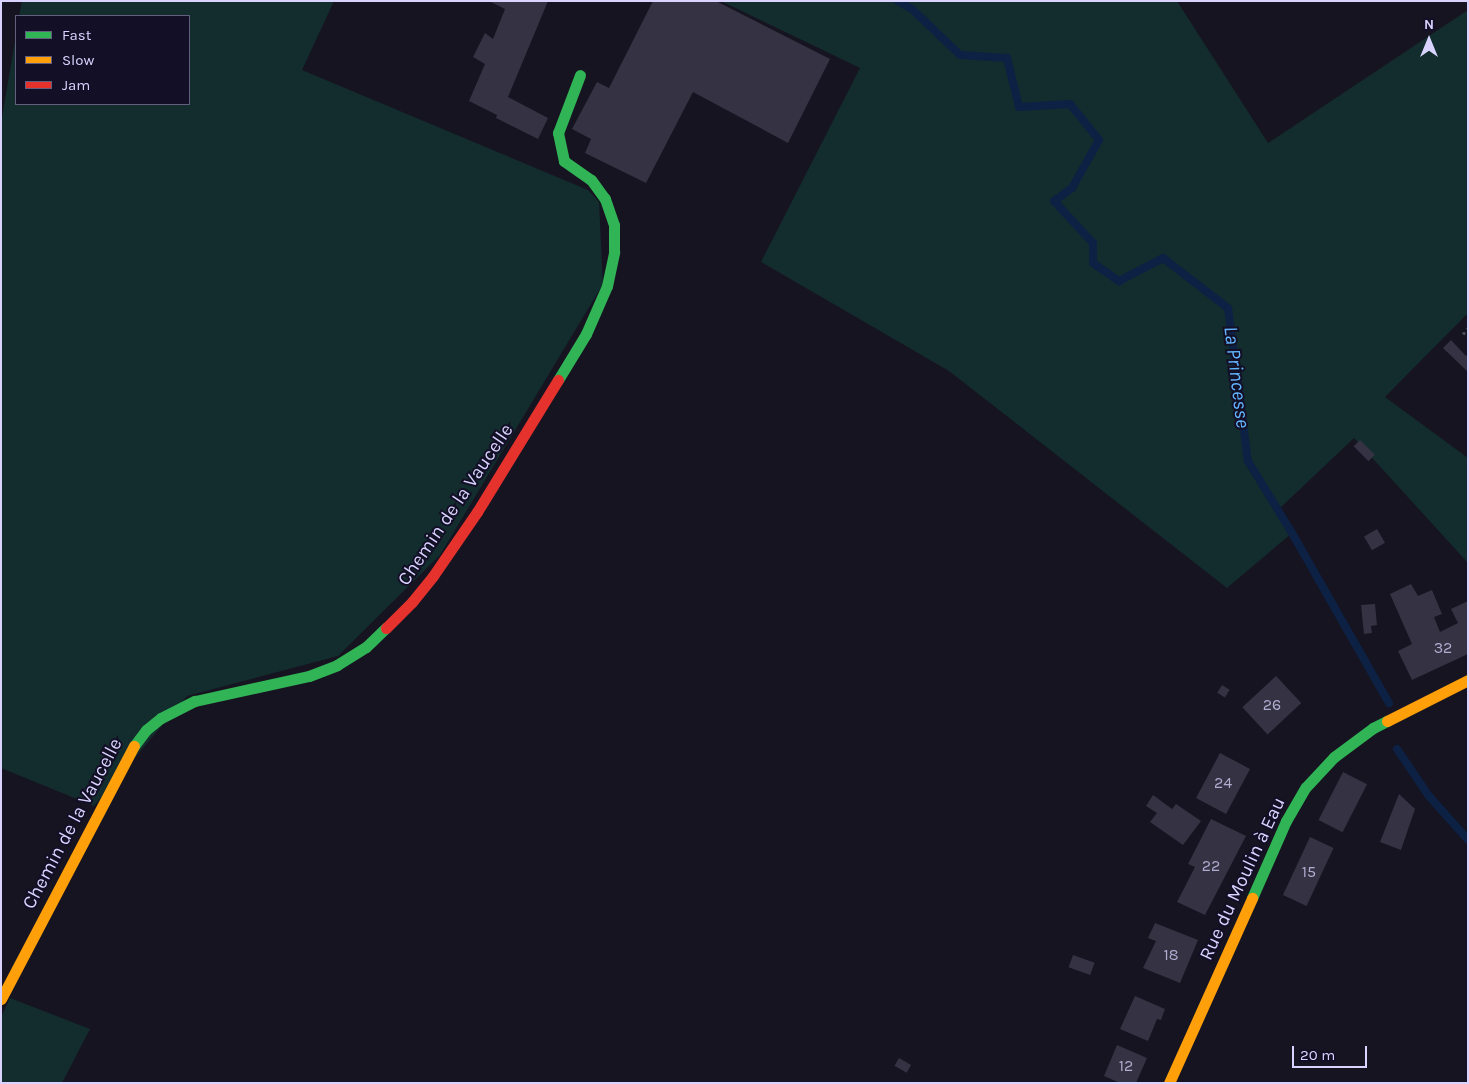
<!DOCTYPE html>
<meta charset="utf-8">
<style>
body{margin:0}
#map{position:relative;width:1469px;height:1084px;overflow:hidden;background:#161421;font-family:Karla,sans-serif}
div>[style]{position:absolute}
.green>*{inset:0;background:#132c2d}
.stream>*{height:8px;margin:-4px;padding:0 4px;transform-origin:4px;border-radius:4px;background:#0d2144}
.building>*{inset:0;background:#343243;transform-origin:0 0}
.path>*{height:3px;margin-top:-1.5px;transform-origin:0;background:repeating-linear-gradient(90deg,#44505f 0 2.5px,transparent 0 6.5px)}
.fast>*{height:11px;margin:-5.5px;padding:0 5.5px;transform-origin:5.5px;border-radius:5.5px;background:#30b455}
.slow>*{height:11px;margin:-5.5px;padding:0 5.5px;transform-origin:5.5px;border-radius:5.5px;background:#ff9f0a}
.jam>*{height:11px;margin:-5.5px;padding:0 5.5px;transform-origin:5.5px;border-radius:5.5px;background:#e5322d}
span{translate:-50% -50%;white-space:nowrap;text-align:center;line-height:1.15;-webkit-text-stroke:4px #130f26;paint-order:stroke}
.number-label{font-size:16px;color:#b0acd0}
.number-label span{-webkit-text-stroke-width:0}
.street-label{font-size:19px;color:#d9d4ff}
.water-label{font-size:20px;color:#62b6ff;font-style:italic}
.frame{position:absolute;inset:0;border:2px solid #d9d4ff;pointer-events:none}
.legend{position:absolute;left:15px;top:15px;width:175px;height:90px;box-sizing:border-box;background:#130f26;border:1px solid #625e7d;margin:0;padding:6px 9px;list-style:none;font-size:15px;color:#d9d4ff}
.legend li{display:flex;align-items:center;gap:10px;height:25px}
.legend b{width:25px;border:1px solid #625e7d}
.north{position:absolute;left:1404px;top:15px;width:50px;height:50px;-webkit-text-stroke:4px #130f26;paint-order:stroke;rotate:0deg;font-size:14px;font-weight:700;line-height:20px;text-align:center;color:#d9d4ff}
.north::after{content:'';display:block;margin:auto;width:18px;height:22px;background:#d9d4ff;clip-path:polygon(50% 0,100% 100%,50% 72%,0 100%)}
.scale{position:absolute;left:1292px;top:1046px;width:75px;height:22px;box-sizing:border-box;border:2px solid #d9d4ff;border-top:0;padding-left:6px;font-size:15px;line-height:18px;white-space:nowrap;color:#d9d4ff;-webkit-text-stroke:4px #130f26;paint-order:stroke}
</style>
<div id="map">
<div class="green">
<i style="clip-path:polygon(22px 1px,334px 1px,302px 70px,588px 190px,599px 202px,603px 284px,440px 555px,338px 656px,187px 696px,94px 806px,1px 768px,1px 123px,16px 35px,16px 104px,189px 104px,189px 16px,19px 16px)"></i>
<i style="clip-path:polygon(721px 1px,1177px 1px,1268px 143px,1468px 10px,1468px 313px,1385px 397px,1468px 458px,1468px 563px,1354px 438px,1278px 510px,1292px 533px,1227px 588px,949px 371px,761px 262px,860px 68px)"></i>
<i style="clip-path:polygon(10px 998px,90px 1029px,62px 1083px,1px 1083px,1px 1017px)"></i>
</div>
<div class="stream">
<i style="left:898px;top:1px;width:16px;rotate:30deg"></i>
<i style="left:912px;top:9px;width:66px;rotate:43.8deg"></i>
<i style="left:960px;top:55px;width:47px;rotate:3.7deg"></i>
<i style="left:1007px;top:58px;width:50px;rotate:76.2deg"></i>
<i style="left:1019px;top:107px;width:51px;rotate:-3.4deg"></i>
<i style="left:1070px;top:104px;width:46px;rotate:51.1deg"></i>
<i style="left:1099px;top:140px;width:55px;rotate:119.4deg"></i>
<i style="left:1072px;top:188px;width:22px;rotate:144deg"></i>
<i style="left:1054px;top:201px;width:57px;rotate:47.1deg"></i>
<i style="left:1093px;top:243px;width:20px;rotate:90deg"></i>
<i style="left:1093px;top:263px;width:32px;rotate:35deg"></i>
<i style="left:1119px;top:281px;width:50px;rotate:-27.6deg"></i>
<i style="left:1163px;top:258px;width:82px;rotate:37.6deg"></i>
<i style="left:1228px;top:308px;width:154px;rotate:82.6deg"></i>
<i style="left:1248px;top:461px;width:84px;rotate:58.6deg"></i>
<i style="left:1292px;top:533px;width:196px;rotate:60.3deg"></i>
<i style="left:1397px;top:749px;width:57px;rotate:55.8deg"></i>
<i style="left:1429px;top:796px;width:59px;rotate:48.4deg"></i>
</div>
<div class="building">
<i style="clip-path:polygon(489px 1px,548px 1px,508px 97px,548px 118px,538px 139px,496px 118px,497px 115px,469px 101px,485px 64px,473px 57px,485px 33px,493px 39px,505px 9px)"></i>
<i style="clip-path:polygon(653px 1px,716px 1px,830px 59px,788px 143px,693px 92px,646px 183px,585px 153px,591px 139px,572px 129px,597px 82px,609px 88px)"></i>
<i style="clip-path:polygon(1451px 340px,1466px 356px,1468px 354px,1468px 372px,1443px 348px)"></i>
<i style="left:1360px;top:440px;width:21px;height:9px;rotate:45deg"></i>
<i style="left:1377px;top:529px;width:16px;height:15px;rotate:60deg"></i>
<i style="clip-path:polygon(1411px 584px,1418px 596px,1432px 590px,1442px 614px,1434px 617px,1440px 632px,1458px 623px,1451px 609px,1468px 601px,1468px 654px,1412px 680px,1398px 651px,1412px 644px,1390px 594px)"></i>
<i style="clip-path:polygon(1375px 604px,1377px 625px,1371px 626px,1372px 633px,1364px 634px,1361px 605px)"></i>
<i style="left:1276px;top:676px;width:37px;height:46px;rotate:47deg"></i>
<i style="left:1222px;top:685px;width:9px;height:9px;rotate:32deg"></i>
<i style="left:1220px;top:753px;width:34px;height:51px;rotate:28deg"></i>
<i style="left:1343px;top:772px;width:27px;height:54px;rotate:27deg"></i>
<i style="clip-path:polygon(1399px 794px,1415px 809px,1401px 850px,1380px 842px)"></i>
<i style="clip-path:polygon(1153px 795px,1172px 809px,1176px 804px,1201px 821px,1183px 845px,1150px 822px,1157px 813px,1146px 806px)"></i>
<i style="clip-path:polygon(1211px 819px,1246px 836px,1205px 915px,1177px 902px,1195px 867px,1188px 864px)"></i>
<i style="left:1310px;top:837px;width:26px;height:64px;rotate:25deg"></i>
<i style="clip-path:polygon(1155px 923px,1198px 940px,1180px 983px,1143px 968px,1156px 941px,1148px 938px)"></i>
<i style="left:1073px;top:955px;width:23px;height:13px;rotate:20deg"></i>
<i style="clip-path:polygon(1135px 996px,1165px 1009px,1161px 1020px,1157px 1019px,1148px 1041px,1120px 1029px)"></i>
<i style="clip-path:polygon(1117px 1045px,1147px 1058px,1136px 1083px,1120px 1083px,1104px 1076px)"></i>
<i style="left:899px;top:1058px;width:14px;height:9px;rotate:30deg"></i>
</div>
<div class="path">
<i style="left:1463px;top:334px;width:8px;rotate:-50deg"></i>
</div>
<div class="fast">
<i style="left:558px;top:380px;width:54px;rotate:-58.7deg"></i>
<i style="left:586px;top:334px;width:52px;rotate:-66.4deg"></i>
<i style="left:607px;top:286px;width:35px;rotate:-78deg"></i>
<i style="left:614px;top:252px;width:27px;rotate:-90deg"></i>
<i style="left:614px;top:225px;width:28px;rotate:-109deg"></i>
<i style="left:605px;top:199px;width:24px;rotate:-126deg"></i>
<i style="left:591px;top:180px;width:33px;rotate:-145deg"></i>
<i style="left:564px;top:161px;width:29px;rotate:-102deg"></i>
<i style="left:558px;top:133px;width:62px;rotate:-69.2deg"></i>
<i style="left:134px;top:746px;width:20px;rotate:-53deg"></i>
<i style="left:146px;top:730px;width:19px;rotate:-39deg"></i>
<i style="left:161px;top:718px;width:38px;rotate:-27deg"></i>
<i style="left:195px;top:701px;width:117px;rotate:-12.4deg"></i>
<i style="left:309px;top:676px;width:30px;rotate:-21deg"></i>
<i style="left:337px;top:665px;width:34px;rotate:-32deg"></i>
<i style="left:366px;top:647px;width:28px;rotate:-44deg"></i>
<i style="left:1252px;top:898px;width:84px;rotate:-66.2deg"></i>
<i style="left:1286px;top:821px;width:39px;rotate:-60deg"></i>
<i style="left:1306px;top:787px;width:41px;rotate:-47deg"></i>
<i style="left:1334px;top:757px;width:49px;rotate:-36.6deg"></i>
<i style="left:1373px;top:728px;width:16px;rotate:-27deg"></i>
</div>
<div class="slow">
<i style="left:1387px;top:721px;width:91px;rotate:-26.8deg"></i>
<i style="left:1px;top:999px;width:286px;rotate:-62.3deg"></i>
<i style="left:1169px;top:1083px;width:203px;rotate:-65.8deg"></i>
</div>
<div class="jam">
<i style="left:386px;top:628px;width:37px;rotate:-45deg"></i>
<i style="left:412px;top:602px;width:33px;rotate:-51deg"></i>
<i style="left:433px;top:576px;width:78px;rotate:-55.5deg"></i>
<i style="left:477px;top:512px;width:155px;rotate:-58.5deg"></i>
</div>
<div class="number-label">
<span style="left:1443px;top:648px">32</span>
<span style="left:1272px;top:705px">26</span>
<span style="left:1223px;top:783px">24</span>
<span style="left:1211px;top:866px">22</span>
<span style="left:1309px;top:872px">15</span>
<span style="left:1171px;top:955px">18</span>
<span style="left:1126px;top:1066px">12</span>
</div>
<div class="street-label">
<span style="left:456px;top:505px;rotate:-56deg">Chemin de la Vaucelle</span>
<span style="left:73px;top:824px;rotate:-62deg">Chemin de la Vaucelle</span>
<span style="left:1243px;top:879px;rotate:-65deg">Rue du Moulin à Eau</span>
</div>
<div class="water-label">
<span style="left:1237px;top:377px;rotate:83deg">La Princesse</span>
</div>
<div class="frame"></div>
<ul class="legend">
<li><b style="height:6px;background:#30b455"></b>Fast</li>
<li><b style="height:6px;background:#ff9f0a"></b>Slow</li>
<li><b style="height:6px;background:#e5322d"></b>Jam</li>
</ul>
<div class="north">N</div>
<div class="scale">20 m</div>
</div>
